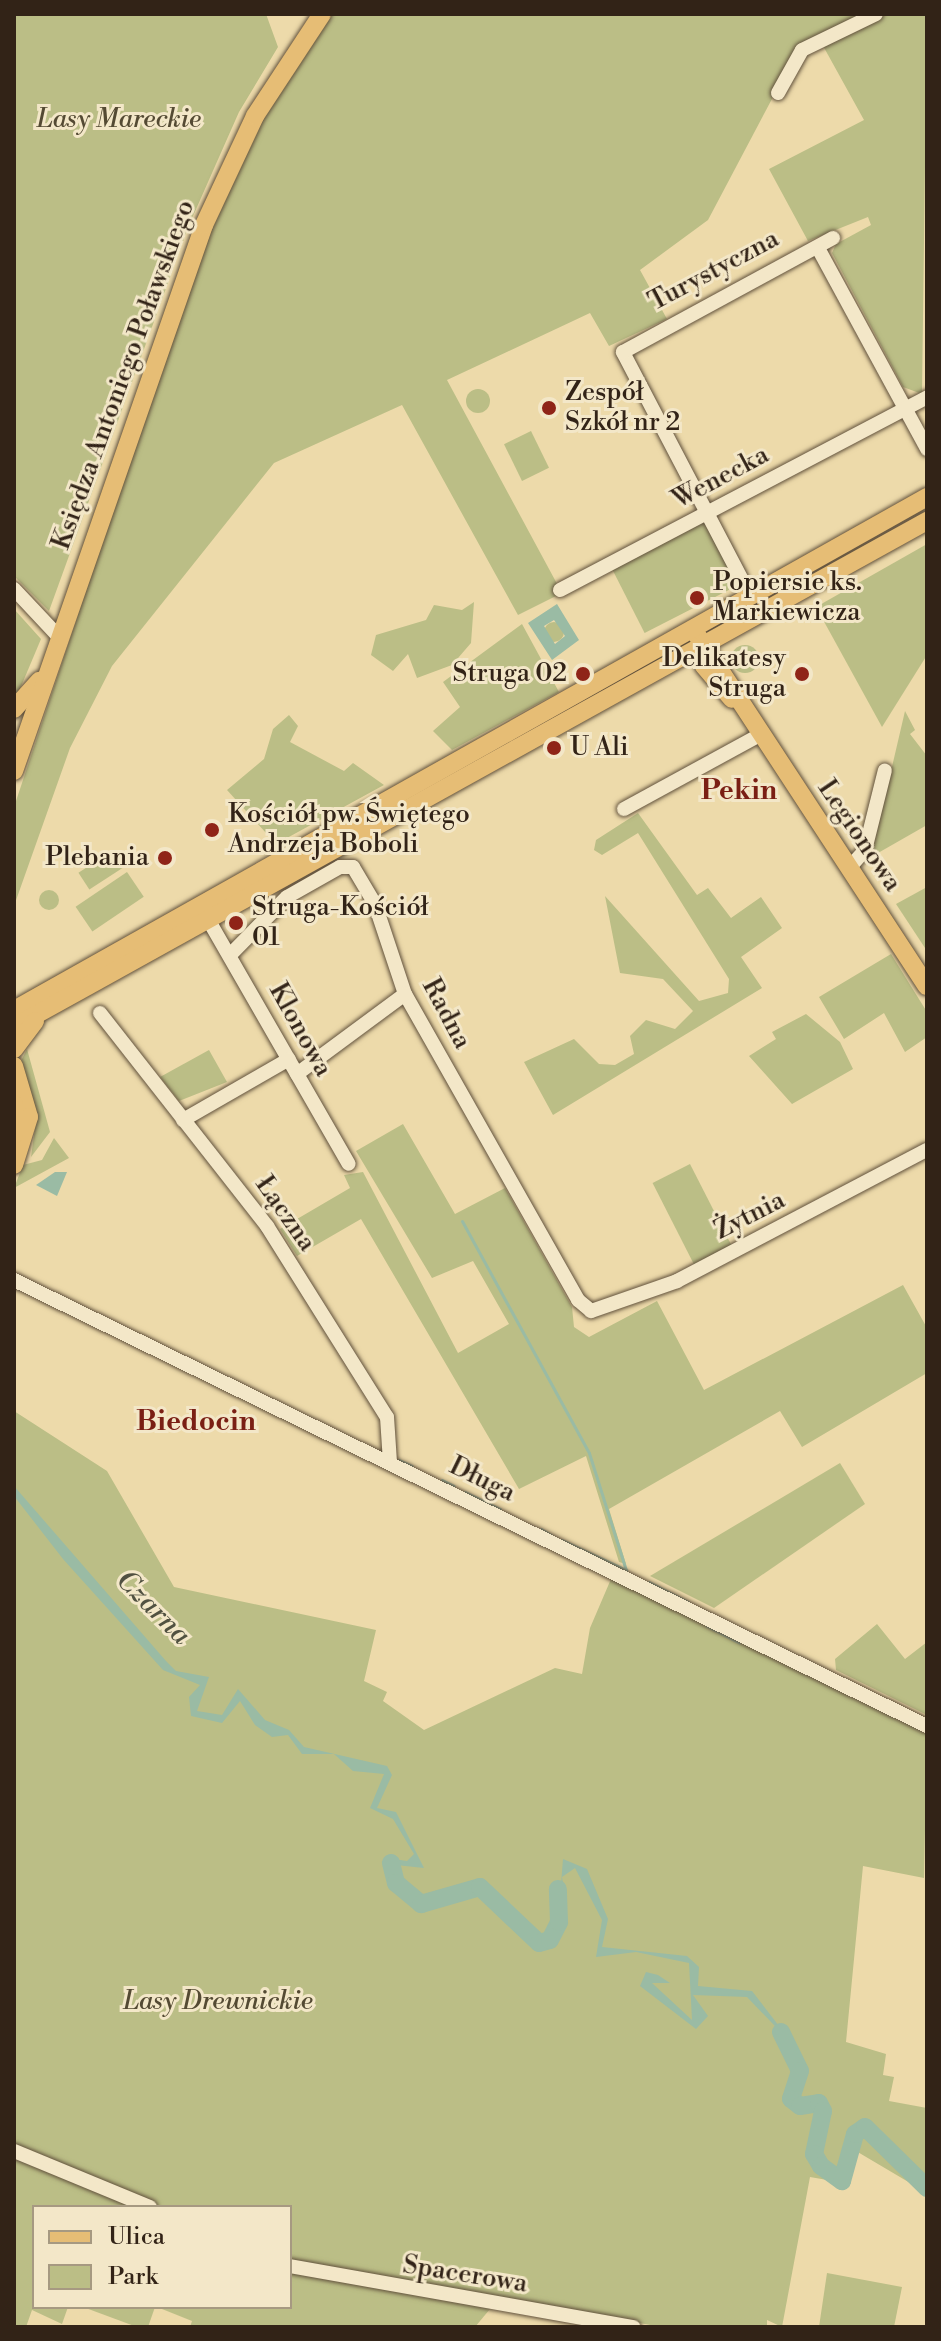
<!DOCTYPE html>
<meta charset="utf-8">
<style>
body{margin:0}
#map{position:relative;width:941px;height:2341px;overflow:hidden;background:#eddaaa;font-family:"Libre Bodoni",serif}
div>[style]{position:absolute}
.green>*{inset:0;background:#bbbe86;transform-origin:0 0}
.round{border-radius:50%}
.water>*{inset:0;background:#9abba4}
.stream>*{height:3px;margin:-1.5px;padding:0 1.5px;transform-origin:1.5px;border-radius:1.5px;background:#9abba4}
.river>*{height:18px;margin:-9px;padding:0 9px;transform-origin:9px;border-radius:9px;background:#9abba4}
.roads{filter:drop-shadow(0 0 2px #61513c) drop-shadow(0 0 2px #61513c)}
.minor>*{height:14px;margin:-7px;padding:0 7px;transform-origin:7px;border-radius:7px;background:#f3e7c8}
.major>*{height:18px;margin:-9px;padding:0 9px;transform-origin:9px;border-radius:9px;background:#e6bd75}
.dots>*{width:22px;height:22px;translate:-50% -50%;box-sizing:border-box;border:4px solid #f3e7c8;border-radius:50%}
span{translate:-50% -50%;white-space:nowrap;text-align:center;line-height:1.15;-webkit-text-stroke:6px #f3e7c8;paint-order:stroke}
.park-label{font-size:26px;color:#544a33;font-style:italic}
.street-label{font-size:26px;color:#322317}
.poi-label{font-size:26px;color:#322317}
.left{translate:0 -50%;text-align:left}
.right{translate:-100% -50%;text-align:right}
.neighbourhood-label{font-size:28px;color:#7a1f14;font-weight:700}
.water-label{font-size:28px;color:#515141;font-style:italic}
.frame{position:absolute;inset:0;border:16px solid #322317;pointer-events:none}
.legend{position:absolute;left:32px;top:2205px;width:260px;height:104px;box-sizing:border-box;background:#f3e7c8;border:2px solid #a69981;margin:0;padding:10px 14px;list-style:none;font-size:24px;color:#322317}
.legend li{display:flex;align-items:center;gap:16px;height:40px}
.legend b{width:40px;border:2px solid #a69981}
</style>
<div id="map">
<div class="green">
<i style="clip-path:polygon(14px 14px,266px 14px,278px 47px,239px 112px,189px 225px,49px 611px,14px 576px)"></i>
<i style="clip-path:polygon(332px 14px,863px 14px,800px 46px,708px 220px,640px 270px,667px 319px,609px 346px,590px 313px,447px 380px,562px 593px,518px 615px,402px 405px,274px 463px,112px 666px,70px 748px,14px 906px,14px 807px,193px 270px,244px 152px,289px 71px)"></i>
<i style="clip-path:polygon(882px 14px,927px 14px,922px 394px,903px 387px,832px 253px,836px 244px,871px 225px,868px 217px,808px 241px,769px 169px,864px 120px,822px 44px)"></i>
<i class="round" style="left:466px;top:389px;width:24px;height:24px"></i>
<i style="left:531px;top:431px;width:41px;height:30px;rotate:64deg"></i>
<i style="left:705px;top:518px;width:75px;height:106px;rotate:63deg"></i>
<i style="clip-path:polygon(927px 544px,927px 655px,882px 727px,816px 607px)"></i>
<i style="clip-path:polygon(474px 602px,471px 643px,452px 665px,417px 678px,408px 654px,393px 671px,371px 655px,376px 635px,426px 620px,434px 605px,462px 610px)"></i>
<i style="clip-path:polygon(14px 609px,41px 639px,14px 703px)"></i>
<i class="round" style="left:544px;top:622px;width:20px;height:20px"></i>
<i style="clip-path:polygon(522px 624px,559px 692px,452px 750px,433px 731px,460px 707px,443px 682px)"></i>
<i class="round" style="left:731px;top:645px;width:28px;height:28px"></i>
<i style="clip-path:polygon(905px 711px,915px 730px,910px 734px,927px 756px,927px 825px,871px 857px)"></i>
<i style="clip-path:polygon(289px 715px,298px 726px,290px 742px,344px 771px,353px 763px,384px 785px,276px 844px,227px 790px,264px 759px,273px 729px)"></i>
<i style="clip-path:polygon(638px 813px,697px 895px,708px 888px,731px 918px,761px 897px,782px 928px,741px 957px,762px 988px,553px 1115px,524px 1062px,574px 1039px,599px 1064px,615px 1065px,634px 1054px,630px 1036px,646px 1020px,675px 1029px,693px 1011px,663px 979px,620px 973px,605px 896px,699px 1001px,728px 993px,729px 979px,638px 833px,602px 855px,594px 850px,596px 840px)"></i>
<i style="left:112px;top:851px;width:20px;height:40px;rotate:57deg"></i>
<i style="left:127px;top:872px;width:30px;height:62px;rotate:56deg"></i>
<i style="clip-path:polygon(927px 887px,927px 951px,896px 904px)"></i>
<i class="round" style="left:39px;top:890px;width:20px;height:20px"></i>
<i style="clip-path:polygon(891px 954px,927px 1012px,927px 1037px,905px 1052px,884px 1013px,844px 1039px,819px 997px)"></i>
<i style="clip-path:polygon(806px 1014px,840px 1042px,853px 1069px,792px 1104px,749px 1056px,776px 1039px,772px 1032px)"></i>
<i style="clip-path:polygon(27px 1049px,50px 1132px,31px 1157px,37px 1114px,21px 1061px)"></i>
<i style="clip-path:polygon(209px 1050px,227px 1082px,179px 1101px,160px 1077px)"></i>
<i style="clip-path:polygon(403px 1124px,455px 1214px,505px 1188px,572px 1307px,574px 1327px,589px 1337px,657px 1301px,704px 1390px,903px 1285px,927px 1328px,927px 1373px,802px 1447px,780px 1411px,609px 1509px,626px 1564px,619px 1562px,586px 1456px,519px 1489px,361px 1219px,297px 1256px,280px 1229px,350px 1188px,344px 1175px,363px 1172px,458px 1353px,509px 1324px,473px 1261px,432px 1278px,356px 1151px)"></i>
<i style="clip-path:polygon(54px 1138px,69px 1158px,14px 1188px,23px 1165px,42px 1160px)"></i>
<i style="left:690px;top:1164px;width:93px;height:42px;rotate:63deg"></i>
<i style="clip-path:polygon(14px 1411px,107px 1471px,174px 1587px,376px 1630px,364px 1681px,387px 1692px,383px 1701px,424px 1730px,555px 1668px,582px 1674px,590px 1628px,611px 1579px,927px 1734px,924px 1878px,863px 1866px,846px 2042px,886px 2054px,883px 2075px,894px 2077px,889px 2101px,927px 2108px,927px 2193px,856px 2151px,850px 2184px,810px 2177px,782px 2327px,767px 2320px,767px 2327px,661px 2327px,500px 2297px,475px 2327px,190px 2327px,192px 2321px,157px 2307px,290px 2307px,290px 2207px,34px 2207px,34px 2307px,68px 2307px,62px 2324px,32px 2310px,26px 2327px,14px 2327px)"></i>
<i style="clip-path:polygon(840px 1463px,865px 1504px,714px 1608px,650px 1576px)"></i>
<i style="clip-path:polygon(877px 1624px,905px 1659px,927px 1642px,927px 1715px,836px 1670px,835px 1659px)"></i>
<i style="clip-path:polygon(827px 2273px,902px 2287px,894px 2327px,819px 2327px)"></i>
<i style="clip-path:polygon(83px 2307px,155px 2307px,148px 2327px,137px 2327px)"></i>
</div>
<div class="water">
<i style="clip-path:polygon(evenodd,557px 604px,579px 640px,552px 660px,528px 623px,557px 604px,554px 620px,565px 636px,555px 644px,544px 626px,554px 620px)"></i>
<i style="clip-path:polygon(55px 1172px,67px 1172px,57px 1196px,36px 1185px)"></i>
<i style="clip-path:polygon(14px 1486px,166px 1661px,176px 1671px,209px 1677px,197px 1711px,222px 1715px,238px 1689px,265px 1720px,289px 1730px,304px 1747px,387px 1766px,392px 1775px,377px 1808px,396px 1812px,424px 1868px,396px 1865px,401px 1881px,392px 1885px,387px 1858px,407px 1861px,414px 1854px,393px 1819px,370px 1808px,384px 1774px,353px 1771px,334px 1754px,302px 1754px,288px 1735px,272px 1737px,255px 1725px,240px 1701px,222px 1723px,191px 1716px,189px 1697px,200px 1685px,163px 1670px,63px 1559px,14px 1496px)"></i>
<i style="clip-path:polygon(563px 1859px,587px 1869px,608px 1919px,602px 1947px,687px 1956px,699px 1967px,698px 1986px,752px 1991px,796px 2048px,747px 1997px,693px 1995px,708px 2016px,696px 2029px,640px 1986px,646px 1972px,658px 1975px,670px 1983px,652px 1983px,692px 2020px,689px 1963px,636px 1952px,596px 1957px,602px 1920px,575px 1868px,562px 1877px,566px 1901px,559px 1909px)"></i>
</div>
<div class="stream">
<i style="left:462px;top:1221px;width:264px;rotate:61.3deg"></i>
<i style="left:589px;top:1453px;width:123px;rotate:72.5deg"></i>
<i style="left:399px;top:1460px;width:14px;rotate:25deg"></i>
<i style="left:442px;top:1480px;width:13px;rotate:27deg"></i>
<i style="left:465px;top:1492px;width:39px;rotate:26deg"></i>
<i style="left:541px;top:1529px;width:12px;rotate:31deg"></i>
<i style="left:562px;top:1540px;width:71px;rotate:25.1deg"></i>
<i style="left:649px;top:1582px;width:44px;rotate:27.1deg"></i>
<i style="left:707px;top:1626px;width:36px;rotate:27deg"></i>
</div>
<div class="river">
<i style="left:391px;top:1863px;width:21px;rotate:76deg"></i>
<i style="left:396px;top:1883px;width:33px;rotate:40deg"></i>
<i style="left:421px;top:1904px;width:61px;rotate:-16.1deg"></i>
<i style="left:480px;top:1887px;width:81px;rotate:43.5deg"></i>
<i style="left:539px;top:1943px;width:11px;rotate:-15deg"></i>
<i style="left:550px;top:1940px;width:20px;rotate:-63deg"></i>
<i style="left:559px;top:1922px;width:33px;rotate:-92deg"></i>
<i style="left:781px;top:2032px;width:43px;rotate:64deg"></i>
<i style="left:800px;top:2071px;width:29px;rotate:108deg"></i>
<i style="left:791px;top:2099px;width:11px;rotate:38deg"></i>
<i style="left:800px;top:2106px;width:19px;rotate:-9deg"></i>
<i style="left:819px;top:2103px;width:9px;rotate:63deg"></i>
<i style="left:823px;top:2111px;width:44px;rotate:101.8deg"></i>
<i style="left:814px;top:2154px;width:14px;rotate:60deg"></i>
<i style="left:821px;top:2166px;width:26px;rotate:36deg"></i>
<i style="left:842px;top:2181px;width:49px;rotate:-74.5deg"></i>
<i style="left:855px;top:2134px;width:12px;rotate:-35deg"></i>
<i style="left:865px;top:2127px;width:87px;rotate:44.5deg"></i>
</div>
<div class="roads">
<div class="minor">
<i style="left:778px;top:93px;width:49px;rotate:-60.8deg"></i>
<i style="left:802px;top:50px;width:82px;rotate:-25.9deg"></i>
<i style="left:818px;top:248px;width:229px;rotate:61.5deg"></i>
<i style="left:741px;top:578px;width:255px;rotate:-117.6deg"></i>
<i style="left:623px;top:352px;width:239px;rotate:-28.5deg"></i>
<i style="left:14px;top:589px;width:66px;rotate:46.8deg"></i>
<i style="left:560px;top:590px;width:415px;rotate:-27.7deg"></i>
<i style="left:624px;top:809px;width:153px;rotate:-28.6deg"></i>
<i style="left:849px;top:868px;width:24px;rotate:-48deg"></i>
<i style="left:865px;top:850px;width:82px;rotate:-76deg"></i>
<i style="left:209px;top:921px;width:280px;rotate:60.1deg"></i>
<i style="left:230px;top:955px;width:81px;rotate:-45.5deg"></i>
<i style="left:287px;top:897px;width:61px;rotate:-29.5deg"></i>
<i style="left:340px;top:867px;width:13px"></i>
<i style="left:353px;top:867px;width:43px;rotate:59.3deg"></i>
<i style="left:375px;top:904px;width:95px;rotate:71.6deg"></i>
<i style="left:405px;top:994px;width:352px;rotate:60.5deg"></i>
<i style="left:578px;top:1300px;width:17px;rotate:40deg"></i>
<i style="left:591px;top:1311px;width:91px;rotate:-19.2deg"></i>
<i style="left:677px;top:1281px;width:282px;rotate:-27.7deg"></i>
<i style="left:100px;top:1013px;width:271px;rotate:51.9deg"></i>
<i style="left:267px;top:1226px;width:226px;rotate:57.9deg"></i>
<i style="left:387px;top:1417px;width:45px;rotate:86.2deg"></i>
<i style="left:297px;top:1074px;width:134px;rotate:-36.5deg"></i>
<i style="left:183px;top:1120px;width:122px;rotate:-29.9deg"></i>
<i style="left:14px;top:1280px;width:1016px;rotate:26.04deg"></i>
<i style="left:14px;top:2151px;width:147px;rotate:22.4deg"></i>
<i style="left:290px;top:2266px;width:349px;rotate:10.1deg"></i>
</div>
<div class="major">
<i style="left:695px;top:632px;width:423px;rotate:56.8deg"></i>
<i style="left:700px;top:641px;width:25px;rotate:81deg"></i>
<i style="left:704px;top:666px;width:43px;rotate:49.7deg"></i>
<i style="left:14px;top:709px;width:38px;rotate:-48deg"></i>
<i style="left:14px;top:771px;width:578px;rotate:-70.81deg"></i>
<i style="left:204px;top:225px;width:120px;rotate:-64.9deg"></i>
<i style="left:255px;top:116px;width:122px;rotate:-56.7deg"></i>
<i style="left:14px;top:1010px;width:1047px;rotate:-29.33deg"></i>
<i style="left:14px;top:1027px;width:1044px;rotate:-29deg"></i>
<i style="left:14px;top:1049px;width:35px;rotate:-53deg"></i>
<i style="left:14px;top:1066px;width:53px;rotate:73.6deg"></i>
<i style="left:29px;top:1117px;width:50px;rotate:107.4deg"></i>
<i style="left:14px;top:1104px;width:31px;rotate:90deg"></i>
</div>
</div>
<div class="dots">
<i style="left:549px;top:408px;background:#8f2418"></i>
<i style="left:697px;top:598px;background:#8f2418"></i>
<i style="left:583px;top:674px;background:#8f2418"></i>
<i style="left:802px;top:674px;background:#8f2418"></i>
<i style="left:554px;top:748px;background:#8f2418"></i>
<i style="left:212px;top:830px;background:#8f2418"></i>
<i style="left:165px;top:858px;background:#8f2418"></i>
<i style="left:236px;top:923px;background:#8f2418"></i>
</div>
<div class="park-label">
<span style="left:119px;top:120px">Lasy Mareckie</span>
<span style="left:218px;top:2002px">Lasy Drewnickie</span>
</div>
<div class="street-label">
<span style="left:714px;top:271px;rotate:-28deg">Turystyczna</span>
<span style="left:124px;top:375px;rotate:-70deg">Księdza Antoniego Poławskiego</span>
<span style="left:721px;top:478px;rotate:-28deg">Wenecka</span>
<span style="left:859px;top:836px;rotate:56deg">Legionowa</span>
<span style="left:446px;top:1014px;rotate:62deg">Radna</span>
<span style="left:300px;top:1030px;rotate:61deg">Klonowa</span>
<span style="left:285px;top:1214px;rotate:55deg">Łączna</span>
<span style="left:750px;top:1216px;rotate:-27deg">Żytnia</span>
<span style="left:482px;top:1480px;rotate:26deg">Długa</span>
<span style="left:465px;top:2275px;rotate:9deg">Spacerowa</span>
</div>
<div class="poi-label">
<span class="left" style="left:565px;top:408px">Zespół<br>Szkół nr 2</span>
<span class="left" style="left:713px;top:598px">Popiersie ks.<br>Markiewicza</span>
<span class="right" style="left:786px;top:674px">Delikatesy<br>Struga</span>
<span class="right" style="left:567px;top:674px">Struga 02</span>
<span class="left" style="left:570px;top:748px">U Ali</span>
<span class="left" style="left:228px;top:830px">Kościół pw. Świętego<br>Andrzeja Boboli</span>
<span class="right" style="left:149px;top:858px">Plebania</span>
<span class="left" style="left:252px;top:923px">Struga-Kościół<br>01</span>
</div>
<div class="neighbourhood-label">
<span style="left:739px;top:791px">Pekin</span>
<span style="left:196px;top:1422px">Biedocin</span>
</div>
<div class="water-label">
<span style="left:153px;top:1608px;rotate:45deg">Czarna</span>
</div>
<div class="frame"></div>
<ul class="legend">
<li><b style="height:10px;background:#e6bd75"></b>Ulica</li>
<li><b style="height:22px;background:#bbbe86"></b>Park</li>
</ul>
</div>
